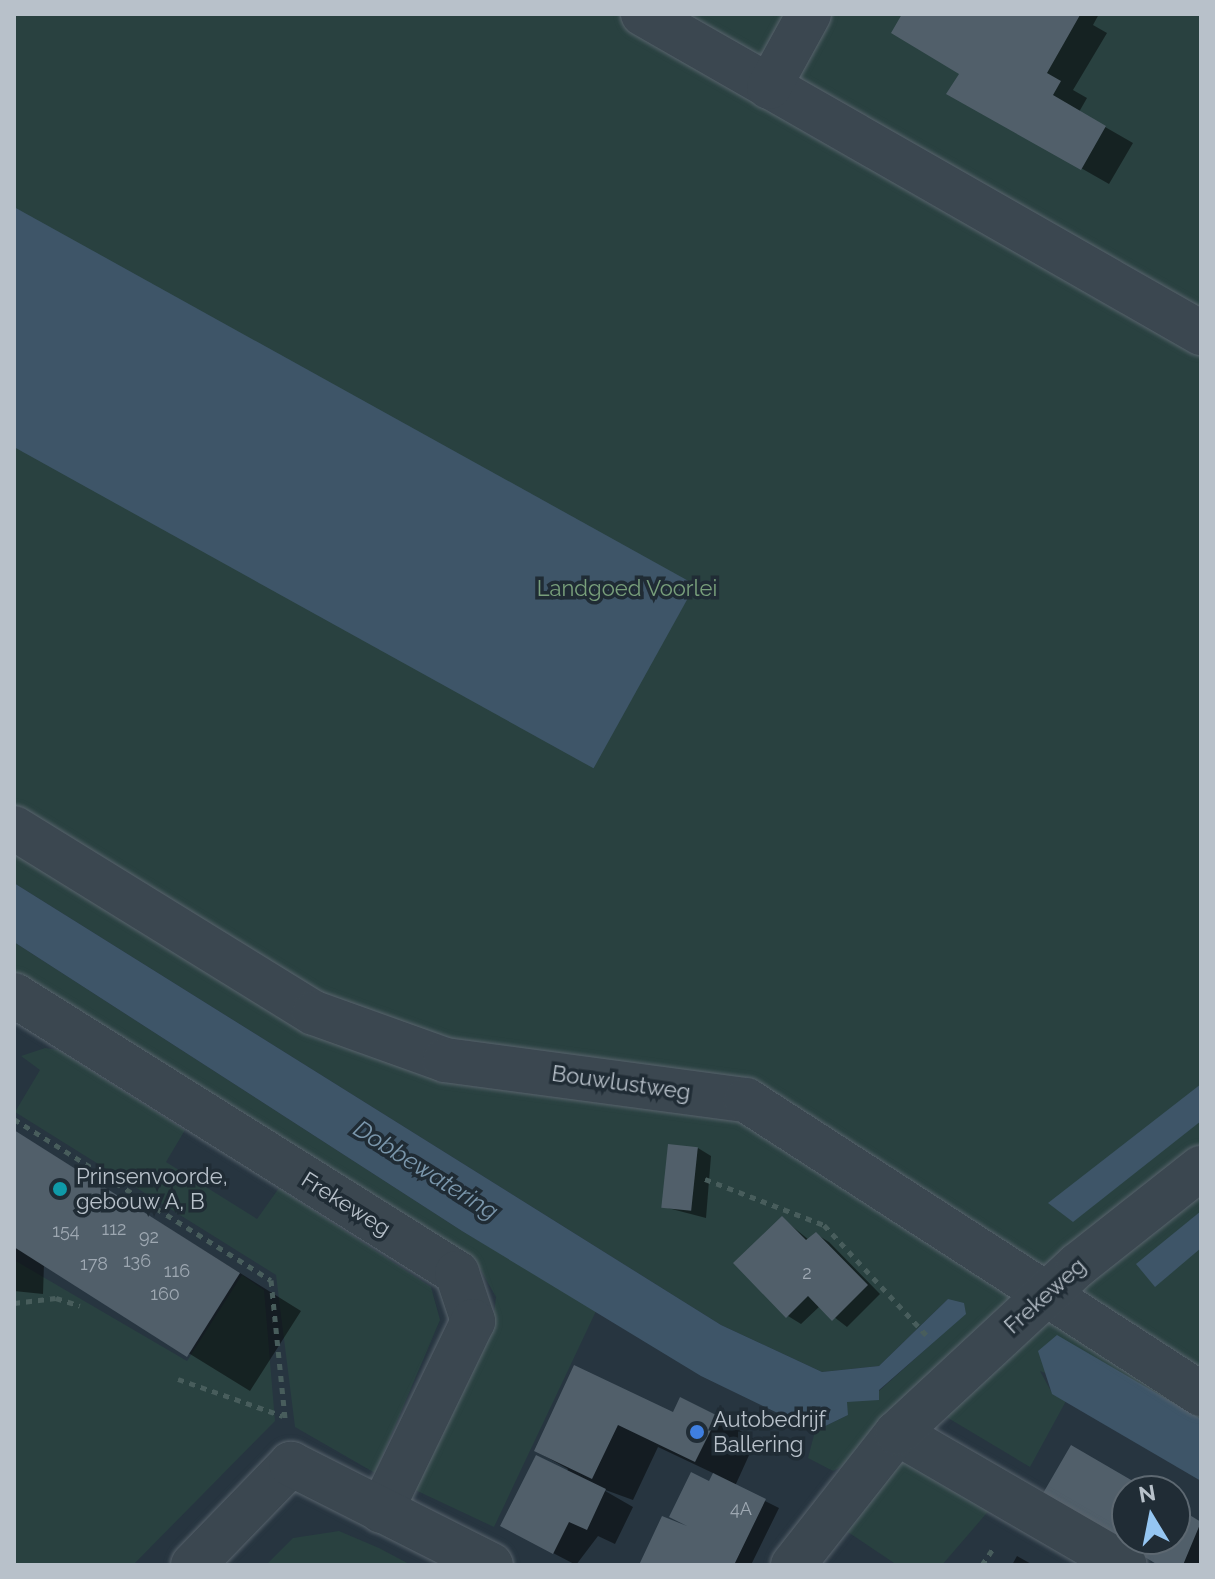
<!DOCTYPE html>
<style>
body{margin:0}
#map{position:relative;width:1215px;height:1579px;overflow:hidden;background:#273540;font-family:Raleway,sans-serif}
div>[style]{position:absolute}
.green>*{inset:0;background:#294140}
.water>*{inset:0;background:#3e5568;transform-origin:0 0}
.shadow>*{inset:0;background:#0007}
.building>*{inset:0;background:#515f6a;transform-origin:0 0}
.path>*{height:5px;margin-top:-2.5px;transform-origin:0;background:repeating-linear-gradient(90deg,#485d5c 0 6px,transparent 0 12px)}
.roads{filter:drop-shadow(0 0 2px #59646d) drop-shadow(0 0 2px #59646d)}
.minor>*{height:44px;margin:-22px;padding:0 22px;transform-origin:22px;border-radius:22px;background:#3b4750}
.dots>*{width:22px;height:22px;translate:-50% -50%;box-sizing:border-box;border:4px solid #202c35;border-radius:50%}
span{translate:-50% -50%;white-space:nowrap;text-align:center;line-height:1.15;-webkit-text-stroke:7px #202c35;paint-order:stroke}
.number-label{font-size:18px;color:#9ea8b2}
.number-label span{-webkit-text-stroke-width:0}
.park-label{font-size:22px;color:#789f7b}
.street-label{font-size:22px;color:#b8c1ca}
.poi-label{font-size:22px;color:#b8c1ca}
.left{translate:0 -50%;text-align:left}
.water-label{font-size:24px;color:#7a96ab;font-style:italic}
.frame{position:absolute;inset:0;border:16px solid #b8c1ca;pointer-events:none}
.north{position:absolute;left:1111px;top:1475px;width:80px;height:80px;box-sizing:border-box;background:#202c35;border:2px solid #5d6871;border-radius:50%;rotate:350deg;font-size:22px;font-weight:700;line-height:32px;text-align:center;color:#b8c1ca}
.north::after{content:'';display:block;margin:auto;width:28px;height:36px;background:#95c6f2;clip-path:polygon(50% 0,100% 100%,50% 72%,0 100%)}
</style>
<div id="map">
<div class="green">
<i style="clip-path:polygon(14px 14px,1201px 14px,1201px 1436px,1040px 1371px,1052px 1393px,1066px 1401px,1030px 1467px,943px 1415px,833px 1471px,808px 1458px,815px 1431px,848px 1415px,846px 1402px,879px 1391px,965px 1314px,948px 1299px,879px 1366px,822px 1372px,721px 1325px,14px 883px)"></i>
<i style="clip-path:polygon(14px 942px,462px 1231px,597px 1309px,494px 1527px,411px 1488px,493px 1322px,496px 1297px,475px 1260px,14px 974px)"></i>
<i style="clip-path:polygon(45px 1048px,59px 1050px,185px 1130px,166px 1162px,257px 1219px,279px 1188px,431px 1287px,440px 1320px,375px 1473px,295px 1427px,276px 1275px,15px 1112px,40px 1070px,21px 1056px)"></i>
<i style="clip-path:polygon(14px 1260px,187px 1361px,242px 1275px,264px 1290px,275px 1421px,133px 1565px,14px 1565px)"></i>
<i style="clip-path:polygon(906px 1455px,992px 1507px,942px 1565px,897px 1565px,842px 1528px)"></i>
<i style="clip-path:polygon(339px 1531px,379px 1548px,411px 1565px,266px 1565px,293px 1538px)"></i>
</div>
<div class="water">
<i style="left:14px;top:207px;width:779px;height:210px;rotate:29deg"></i>
<i style="clip-path:polygon(14px 883px,721px 1325px,822px 1372px,879px 1366px,948px 1299px,964px 1303px,966px 1314px,879px 1390px,879px 1400px,847px 1402px,848px 1415px,815px 1431px,701px 1376px,462px 1231px,14px 942px)"></i>
<i style="clip-path:polygon(1201px 1084px,1201px 1121px,1073px 1222px,1048px 1203px)"></i>
<i style="clip-path:polygon(1201px 1211px,1201px 1248px,1155px 1287px,1136px 1264px)"></i>
<i style="clip-path:polygon(1057px 1335px,1201px 1419px,1201px 1481px,1052px 1394px,1038px 1351px)"></i>
</div>
<div class="shadow">
<i style="clip-path:polygon(904px 14px,1099px 14px,1093px 25px,1107px 33px,1073px 90px,1087px 98px,1079px 112px,1133px 143px,1109px 184px,949px 93px,961px 73px,893px 33px)"></i>
<i style="clip-path:polygon(14px 1132px,301px 1311px,250px 1391px,44px 1264px,43px 1294px,14px 1291px)"></i>
<i style="clip-path:polygon(698px 1148px,711px 1156px,706px 1218px,664px 1207px)"></i>
<i style="clip-path:polygon(782px 1218px,809px 1240px,816px 1234px,829px 1242px,880px 1294px,847px 1327px,820px 1306px,801px 1324px,788px 1316px)"></i>
<i style="clip-path:polygon(575px 1368px,674px 1415px,717px 1417px,756px 1440px,735px 1486px,779px 1508px,751px 1565px,641px 1565px,686px 1527px,715px 1474px,658px 1447px,633px 1500px,600px 1488px,633px 1507px,615px 1544px,598px 1536px,576px 1565px,530px 1541px,568px 1469px,536px 1451px)"></i>
<i style="clip-path:polygon(1072px 1448px,1145px 1491px,1127px 1491px,1127px 1539px,1175px 1539px,1175px 1509px,1201px 1524px,1201px 1565px,1162px 1565px,1045px 1494px)"></i>
<i style="clip-path:polygon(1017px 1556px,1033px 1565px,1012px 1565px)"></i>
</div>
<div class="building">
<i style="clip-path:polygon(902px 14px,1080px 15px,1047px 73px,1061px 81px,1053px 95px,1106px 126px,1081px 170px,946px 94px,959px 74px,891px 33px)"></i>
<i style="clip-path:polygon(14px 1130px,240px 1273px,187px 1357px,14px 1247px)"></i>
<i style="left:668px;top:1144px;width:30px;height:64px;rotate:6deg"></i>
<i style="clip-path:polygon(782px 1216px,806px 1240px,816px 1232px,868px 1285px,832px 1321px,808px 1296px,786px 1318px,733px 1263px)"></i>
<i style="clip-path:polygon(574px 1365px,673px 1412px,680px 1397px,718px 1416px,695px 1462px,618px 1425px,592px 1479px,534px 1451px)"></i>
<i style="clip-path:polygon(1071px 1445px,1150px 1491px,1127px 1491px,1127px 1539px,1175px 1539px,1175px 1506px,1201px 1522px,1183px 1565px,1158px 1565px,1042px 1495px)"></i>
<i style="clip-path:polygon(536px 1455px,606px 1489px,587px 1530px,569px 1522px,553px 1554px,500px 1526px)"></i>
<i style="clip-path:polygon(691px 1472px,709px 1481px,713px 1473px,766px 1499px,734px 1565px,639px 1565px,662px 1516px,687px 1526px,669px 1517px)"></i>
</div>
<div class="path">
<i style="left:14px;top:1119px;width:303px;rotate:32.1deg"></i>
<i style="left:271px;top:1280px;width:140px;rotate:84.2deg"></i>
<i style="left:705px;top:1179px;width:128px;rotate:21.1deg"></i>
<i style="left:824px;top:1225px;width:156px;rotate:47.1deg"></i>
<i style="left:14px;top:1303px;width:42px;rotate:-6.8deg"></i>
<i style="left:56px;top:1298px;width:25px;rotate:18deg"></i>
<i style="left:178px;top:1379px;width:111px;rotate:19.4deg"></i>
<i style="left:982px;top:1565px;width:23px;rotate:-56deg"></i>
</div>
<div class="roads">
<div class="minor">
<i style="left:643px;top:14px;width:643px;rotate:29.76deg"></i>
<i style="left:769px;top:87px;width:83px;rotate:-61.3deg"></i>
<i style="left:14px;top:828px;width:352px;rotate:31.7deg"></i>
<i style="left:314px;top:1013px;width:139px;rotate:19.7deg"></i>
<i style="left:445px;top:1060px;width:304px;rotate:7.6deg"></i>
<i style="left:746px;top:1100px;width:542px;rotate:32.87deg"></i>
<i style="left:14px;top:995px;width:523px;rotate:32.11deg"></i>
<i style="left:457px;top:1273px;width:51px;rotate:71.6deg"></i>
<i style="left:473px;top:1321px;width:211px;rotate:115.8deg"></i>
<i style="left:897px;top:1433px;width:263px;rotate:30.1deg"></i>
<i style="left:193px;top:1565px;width:141px;rotate:-45.9deg"></i>
<i style="left:291px;top:1464px;width:224px;rotate:26.8deg"></i>
<i style="left:793px;top:1565px;width:168px;rotate:-51.8deg"></i>
<i style="left:897px;top:1433px;width:247px;rotate:-42.9deg"></i>
<i style="left:1078px;top:1265px;width:157px;rotate:-38.3deg"></i>
</div>
</div>
<div class="dots">
<i style="left:60px;top:1189px;background:#0f9aa8"></i>
<i style="left:697px;top:1432px;background:#3f7fe0"></i>
</div>
<div class="number-label">
<span style="left:114px;top:1229px">112</span>
<span style="left:66px;top:1231px">154</span>
<span style="left:149px;top:1237px">92</span>
<span style="left:137px;top:1261px">136</span>
<span style="left:94px;top:1264px">178</span>
<span style="left:177px;top:1271px">116</span>
<span style="left:807px;top:1273px">2</span>
<span style="left:165px;top:1294px">160</span>
<span style="left:741px;top:1509px">4A</span>
</div>
<div class="park-label">
<span style="left:627px;top:589px">Landgoed Voorlei</span>
</div>
<div class="street-label">
<span style="left:621px;top:1083px;rotate:8deg">Bouwlustweg</span>
<span style="left:346px;top:1204px;rotate:32deg">Frekeweg</span>
<span style="left:1045px;top:1296px;rotate:-42deg">Frekeweg</span>
</div>
<div class="poi-label">
<span class="left" style="left:76px;top:1189px">Prinsenvoorde,<br>gebouw A, B</span>
<span class="left" style="left:713px;top:1432px">Autobedrijf<br>Ballering</span>
</div>
<div class="water-label">
<span style="left:426px;top:1170px;rotate:32deg">Dobbewatering</span>
</div>
<div class="frame"></div>
<div class="north">N</div>
</div>
